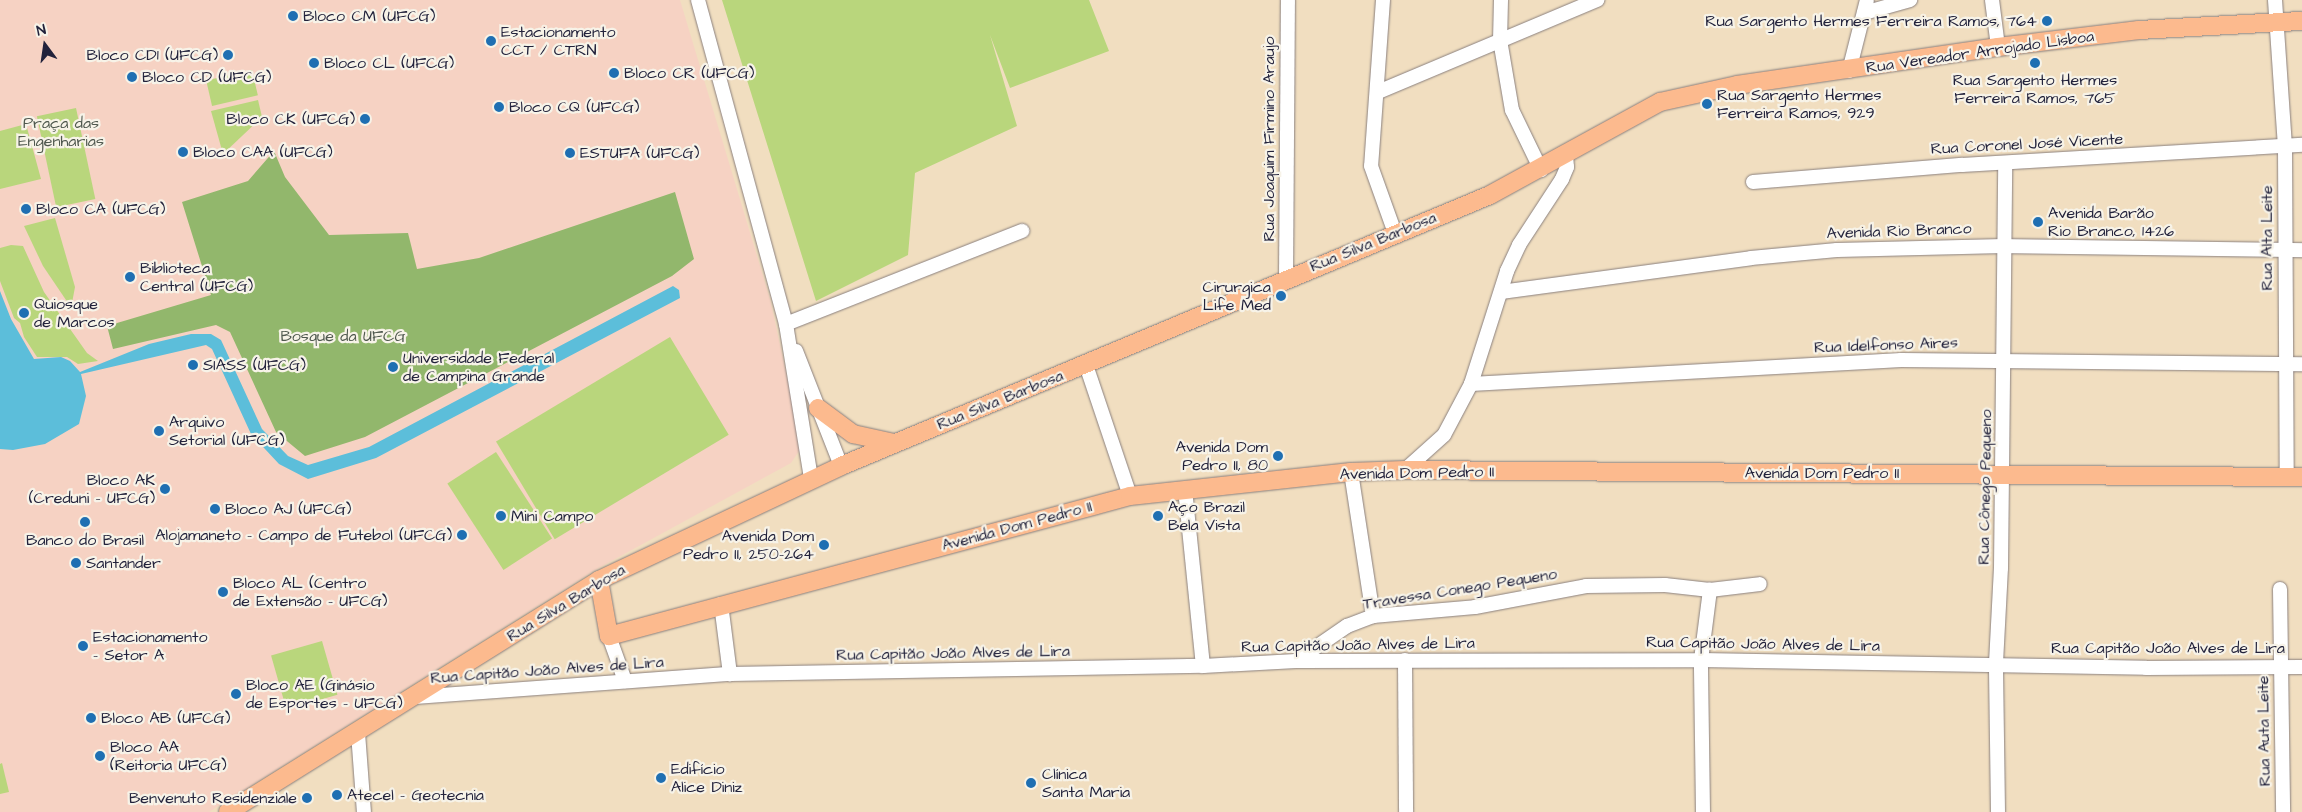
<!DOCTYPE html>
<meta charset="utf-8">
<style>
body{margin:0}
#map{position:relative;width:2302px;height:812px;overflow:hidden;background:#f1dec0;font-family:"Architects Daughter",sans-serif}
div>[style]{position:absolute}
.built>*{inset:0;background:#f6d2c3}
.green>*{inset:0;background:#b9d67c;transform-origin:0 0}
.forest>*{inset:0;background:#92b76c}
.water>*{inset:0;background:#5cbeda}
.roads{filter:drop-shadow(0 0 1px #8a807e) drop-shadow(0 0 1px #8a807e)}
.minor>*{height:14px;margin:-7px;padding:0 7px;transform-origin:7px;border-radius:7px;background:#fff}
.major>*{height:18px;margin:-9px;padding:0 9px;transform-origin:9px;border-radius:9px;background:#fcba8e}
.dots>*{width:14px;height:14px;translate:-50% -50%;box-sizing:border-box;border:2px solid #f7f3e8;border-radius:50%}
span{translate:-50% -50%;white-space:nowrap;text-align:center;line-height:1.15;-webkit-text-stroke:4.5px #f7f3e8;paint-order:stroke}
.poi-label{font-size:16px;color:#22223b}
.left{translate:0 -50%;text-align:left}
.right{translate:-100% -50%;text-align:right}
.street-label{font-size:16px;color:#22223b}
.park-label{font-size:16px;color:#4f584e}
.north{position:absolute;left:20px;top:20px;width:50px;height:50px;-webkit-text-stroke:4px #f7f3e8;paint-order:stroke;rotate:346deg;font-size:14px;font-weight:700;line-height:20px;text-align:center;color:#22223b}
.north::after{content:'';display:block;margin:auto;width:18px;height:22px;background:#22223b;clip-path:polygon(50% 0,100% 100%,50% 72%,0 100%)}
</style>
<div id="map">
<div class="built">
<i style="clip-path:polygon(0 0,680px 0,770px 299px,800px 436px,799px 451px,791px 463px,595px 570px,209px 812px,0 812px)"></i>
</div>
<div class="green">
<i style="clip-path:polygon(722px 0,1089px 0,1109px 51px,1010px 88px,990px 35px,1017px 126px,915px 173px,908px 255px,816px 301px)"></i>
<i style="left:252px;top:70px;width:26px;height:47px;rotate:77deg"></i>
<i style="clip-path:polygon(258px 100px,262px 117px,223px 154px,211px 111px)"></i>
<i style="left:76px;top:108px;width:93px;height:40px;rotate:78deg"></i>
<i style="clip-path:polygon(26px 124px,41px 179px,0 189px,0 131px)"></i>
<i style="clip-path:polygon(55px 218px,75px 287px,72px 303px,68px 303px,43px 266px,24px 226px)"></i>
<i style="clip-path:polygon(11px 245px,23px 246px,44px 292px,87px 353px,98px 361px,78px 364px,67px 357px,37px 357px,24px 337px,20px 323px,14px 318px,0 281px,0 248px)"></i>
<i style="left:670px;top:337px;width:114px;height:203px;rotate:59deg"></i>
<i style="left:496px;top:452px;width:103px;height:58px;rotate:57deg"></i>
<i style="left:322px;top:641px;width:56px;height:53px;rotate:74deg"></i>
<i style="clip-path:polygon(2px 763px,9px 792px,0 794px,0 764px)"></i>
</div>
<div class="forest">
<i style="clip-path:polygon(274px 151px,285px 177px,329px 235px,408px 233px,417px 269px,479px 258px,675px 192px,694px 259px,672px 276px,365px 437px,305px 456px,276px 432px,230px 332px,216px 325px,113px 349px,107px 326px,211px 295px,182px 202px,248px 181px)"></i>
</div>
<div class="water">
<i style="clip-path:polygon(673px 286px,679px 290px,680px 298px,376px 458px,308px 479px,279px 464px,251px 434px,212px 349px,206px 345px,81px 374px,86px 396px,79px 424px,45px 444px,13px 450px,0 449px,0 291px,11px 319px,34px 359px,61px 357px,70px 361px,80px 372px,149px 344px,191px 334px,211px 334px,221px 340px,262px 429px,288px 456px,308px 465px,369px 447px)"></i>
</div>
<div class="roads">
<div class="minor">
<i style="left:698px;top:0;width:336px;rotate:74.8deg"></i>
<i style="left:786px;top:324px;width:157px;rotate:80.8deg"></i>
<i style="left:1383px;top:0;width:166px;rotate:94.1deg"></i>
<i style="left:1371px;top:166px;width:71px;rotate:70.3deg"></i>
<i style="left:1501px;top:0;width:40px;rotate:91.4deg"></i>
<i style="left:1500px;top:40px;width:71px;rotate:80.3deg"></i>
<i style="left:1512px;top:110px;width:67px;rotate:64.2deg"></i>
<i style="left:1992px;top:0;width:47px;rotate:82.7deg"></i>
<i style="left:2275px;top:0;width:147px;rotate:86.1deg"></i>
<i style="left:2285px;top:147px;width:330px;rotate:89.7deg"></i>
<i style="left:1864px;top:13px;width:48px;rotate:-15.8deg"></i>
<i style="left:1849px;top:71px;width:73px;rotate:-75.8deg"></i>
<i style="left:1378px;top:92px;width:238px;rotate:-22.8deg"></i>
<i style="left:1753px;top:182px;width:210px;rotate:-4.7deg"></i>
<i style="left:1962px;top:165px;width:341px;rotate:-3.4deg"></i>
<i style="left:1286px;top:278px;width:278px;rotate:-89.6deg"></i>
<i style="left:1501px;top:292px;width:252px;rotate:-7.7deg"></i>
<i style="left:1751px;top:258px;width:86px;rotate:-5.3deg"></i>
<i style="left:1837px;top:250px;width:167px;rotate:-1.4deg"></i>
<i style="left:2004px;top:246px;width:298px;rotate:0.8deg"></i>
<i style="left:786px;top:324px;width:254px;rotate:-21.5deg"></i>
<i style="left:796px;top:351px;width:123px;rotate:68.6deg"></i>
<i style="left:1086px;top:365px;width:138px;rotate:71.4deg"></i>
<i style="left:1471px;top:384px;width:431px;rotate:-3.2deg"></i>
<i style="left:1901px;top:360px;width:401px;rotate:0.6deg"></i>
<i style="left:1405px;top:470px;width:52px;rotate:-41.9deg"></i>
<i style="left:1444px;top:435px;width:58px;rotate:-62.1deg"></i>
<i style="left:1471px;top:384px;width:119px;rotate:-72.3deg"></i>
<i style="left:1507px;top:271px;width:29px;rotate:-65deg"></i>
<i style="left:1519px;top:245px;width:79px;rotate:-56.9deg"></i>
<i style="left:1562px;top:179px;width:13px;rotate:-67deg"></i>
<i style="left:1567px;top:167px;width:11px;rotate:-95deg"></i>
<i style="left:1351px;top:472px;width:146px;rotate:81.3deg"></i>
<i style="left:1185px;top:489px;width:178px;rotate:84.2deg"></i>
<i style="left:2280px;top:589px;width:223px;rotate:89.2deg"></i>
<i style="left:721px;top:604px;width:71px;rotate:82.7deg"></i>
<i style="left:609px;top:636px;width:48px;rotate:70.4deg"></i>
<i style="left:1405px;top:660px;width:152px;rotate:89.6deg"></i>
<i style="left:1296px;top:661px;width:62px;rotate:-34.5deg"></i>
<i style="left:1347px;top:626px;width:28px;rotate:-21deg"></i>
<i style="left:1373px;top:616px;width:102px;rotate:-5deg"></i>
<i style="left:1475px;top:607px;width:113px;rotate:-10.7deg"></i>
<i style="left:1586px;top:586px;width:79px;rotate:-0.7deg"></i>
<i style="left:1665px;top:585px;width:45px;rotate:6.3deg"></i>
<i style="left:1710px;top:590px;width:50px;rotate:-6.8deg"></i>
<i style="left:415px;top:697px;width:316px;rotate:-4.2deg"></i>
<i style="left:730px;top:674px;width:473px;rotate:-1deg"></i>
<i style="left:1203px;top:666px;width:93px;rotate:-3.1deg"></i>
<i style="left:1296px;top:661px;width:405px;rotate:-0.1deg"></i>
<i style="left:1701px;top:660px;width:445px;rotate:1deg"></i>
<i style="left:2146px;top:668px;width:156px;rotate:-0.4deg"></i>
<i style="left:358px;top:733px;width:79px;rotate:85.7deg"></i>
<i style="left:1703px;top:812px;width:152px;rotate:-90.8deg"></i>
<i style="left:1701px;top:660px;width:71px;rotate:-82.7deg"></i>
<i style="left:1998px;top:812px;width:149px;rotate:-90.8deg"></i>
<i style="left:1996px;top:663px;width:95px;rotate:-87deg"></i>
<i style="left:2001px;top:568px;width:405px;rotate:-89.4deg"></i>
</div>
<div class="major">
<i style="left:818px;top:408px;width:44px;rotate:36.6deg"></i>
<i style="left:853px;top:434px;width:42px;rotate:12.4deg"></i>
<i style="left:599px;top:580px;width:57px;rotate:79.9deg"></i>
<i style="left:609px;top:636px;width:539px;rotate:-15.04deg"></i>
<i style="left:1130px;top:496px;width:222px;rotate:-6.2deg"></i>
<i style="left:1351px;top:472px;width:54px;rotate:-2.1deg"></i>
<i style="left:1405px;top:470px;width:897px;rotate:0.45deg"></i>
<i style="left:228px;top:812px;width:438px;rotate:-32deg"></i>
<i style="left:599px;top:580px;width:268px;rotate:-25.2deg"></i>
<i style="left:841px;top:466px;width:703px;rotate:-22.66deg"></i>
<i style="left:1490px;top:195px;width:194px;rotate:-28.7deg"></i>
<i style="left:1660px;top:102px;width:79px;rotate:-12.4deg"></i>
<i style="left:1737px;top:85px;width:264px;rotate:-8.3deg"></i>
<i style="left:1998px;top:47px;width:142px;rotate:-6.9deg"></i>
<i style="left:2139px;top:30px;width:163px;rotate:-3.2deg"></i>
</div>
</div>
<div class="dots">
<i style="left:293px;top:16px;background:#1f6fb2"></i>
<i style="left:2047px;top:21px;background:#1f6fb2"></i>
<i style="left:491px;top:41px;background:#1f6fb2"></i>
<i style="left:228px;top:55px;background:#1f6fb2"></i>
<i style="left:314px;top:63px;background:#1f6fb2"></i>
<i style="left:2035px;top:63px;background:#1f6fb2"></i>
<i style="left:614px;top:73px;background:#1f6fb2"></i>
<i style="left:132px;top:77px;background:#1f6fb2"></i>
<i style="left:1707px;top:104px;background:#1f6fb2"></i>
<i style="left:499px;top:107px;background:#1f6fb2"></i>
<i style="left:365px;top:119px;background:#1f6fb2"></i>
<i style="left:183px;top:152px;background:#1f6fb2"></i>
<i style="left:570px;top:153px;background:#1f6fb2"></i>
<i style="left:26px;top:209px;background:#1f6fb2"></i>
<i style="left:2038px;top:222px;background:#1f6fb2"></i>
<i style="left:130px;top:277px;background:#1f6fb2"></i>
<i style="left:1281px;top:296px;background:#1f6fb2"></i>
<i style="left:24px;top:313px;background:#1f6fb2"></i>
<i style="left:193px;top:365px;background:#1f6fb2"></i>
<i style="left:393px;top:367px;background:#1f6fb2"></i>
<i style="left:159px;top:431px;background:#1f6fb2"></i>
<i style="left:1278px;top:456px;background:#1f6fb2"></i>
<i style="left:165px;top:489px;background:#1f6fb2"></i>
<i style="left:215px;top:509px;background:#1f6fb2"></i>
<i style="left:501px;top:516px;background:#1f6fb2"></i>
<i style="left:1158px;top:516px;background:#1f6fb2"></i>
<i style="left:85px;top:522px;background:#1f6fb2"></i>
<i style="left:462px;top:535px;background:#1f6fb2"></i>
<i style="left:824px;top:545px;background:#1f6fb2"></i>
<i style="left:76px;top:563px;background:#1f6fb2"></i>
<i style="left:223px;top:592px;background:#1f6fb2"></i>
<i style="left:83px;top:646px;background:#1f6fb2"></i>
<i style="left:236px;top:694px;background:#1f6fb2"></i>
<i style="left:91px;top:718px;background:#1f6fb2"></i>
<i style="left:100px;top:756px;background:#1f6fb2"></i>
<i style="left:661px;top:778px;background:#1f6fb2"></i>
<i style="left:1031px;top:783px;background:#1f6fb2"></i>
<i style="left:337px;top:795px;background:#1f6fb2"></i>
<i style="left:307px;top:798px;background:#1f6fb2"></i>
</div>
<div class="poi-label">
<span class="left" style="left:303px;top:16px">Bloco CM (UFCG)</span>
<span class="right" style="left:2037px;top:21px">Rua Sargento Hermes Ferreira Ramos, 764</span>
<span class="left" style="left:501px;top:41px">Estacionamento<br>CCT / CTRN</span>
<span class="right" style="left:218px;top:55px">Bloco CD1 (UFCG)</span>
<span class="left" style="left:324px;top:63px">Bloco CL (UFCG)</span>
<span class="left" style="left:624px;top:73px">Bloco CR (UFCG)</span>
<span class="left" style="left:142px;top:77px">Bloco CD (UFCG)</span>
<span style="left:2035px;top:89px">Rua Sargento Hermes<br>Ferreira Ramos, 765</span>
<span class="left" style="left:1717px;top:104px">Rua Sargento Hermes<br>Ferreira Ramos, 929</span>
<span class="left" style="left:509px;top:107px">Bloco CQ (UFCG)</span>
<span class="right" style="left:355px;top:119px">Bloco CK (UFCG)</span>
<span class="left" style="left:193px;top:152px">Bloco CAA (UFCG)</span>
<span class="left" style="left:580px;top:153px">ESTUFA (UFCG)</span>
<span class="left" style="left:36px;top:209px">Bloco CA (UFCG)</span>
<span class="left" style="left:2048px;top:222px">Avenida Barão<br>Rio Branco, 1426</span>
<span class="left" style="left:140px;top:277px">Biblioteca<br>Central (UFCG)</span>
<span class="right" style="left:1271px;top:296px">Cirurgica<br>Life Med</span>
<span class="left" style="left:34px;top:313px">Quiosque<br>de Marcos</span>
<span class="left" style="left:403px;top:367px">Universidade Federal<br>de Campina Grande</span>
<span class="left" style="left:203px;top:365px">SIASS (UFCG)</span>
<span class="left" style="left:169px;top:431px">Arquivo<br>Setorial (UFCG)</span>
<span class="right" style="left:1268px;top:456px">Avenida Dom<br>Pedro II, 80</span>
<span class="right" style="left:155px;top:489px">Bloco AK<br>(Creduni - UFCG)</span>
<span class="left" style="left:1168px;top:516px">Aço Brazil<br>Bela Vista</span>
<span class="left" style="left:225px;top:509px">Bloco AJ (UFCG)</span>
<span class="left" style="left:511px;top:516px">Mini Campo</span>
<span class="right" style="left:452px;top:535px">Alojamaneto - Campo de Futebol (UFCG)</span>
<span class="right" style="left:814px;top:545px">Avenida Dom<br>Pedro II, 250-264</span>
<span style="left:85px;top:540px">Banco do Brasil</span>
<span class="left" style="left:86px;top:563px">Santander</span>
<span class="left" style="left:233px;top:592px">Bloco AL (Centro<br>de Extensão - UFCG)</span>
<span class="left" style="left:93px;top:646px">Estacionamento<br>- Setor A</span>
<span class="left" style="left:246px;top:694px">Bloco AE (Ginásio<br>de Esportes - UFCG)</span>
<span class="left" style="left:101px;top:718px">Bloco AB (UFCG)</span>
<span class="left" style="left:110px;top:756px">Bloco AA<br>(Reitoria UFCG)</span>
<span class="left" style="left:671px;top:778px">Edifício<br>Alice Diniz</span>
<span class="left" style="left:1042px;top:783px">Clínica<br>Santa Maria</span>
<span class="left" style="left:347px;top:795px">Atecel - Geotecnia</span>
<span class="right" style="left:297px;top:798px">Benvenuto Residenziale</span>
</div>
<div class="street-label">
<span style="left:1980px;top:52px;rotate:-8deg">Rua Vereador Arrojado Lisboa</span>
<span style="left:1269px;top:139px;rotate:-90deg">Rua Joaquim Firmino Araujo</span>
<span style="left:2027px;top:144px;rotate:-3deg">Rua Coronel José Vicente</span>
<span style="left:1899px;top:231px;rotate:-2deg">Avenida Rio Branco</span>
<span style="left:2267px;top:238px;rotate:-90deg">Rua Alta Leite</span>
<span style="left:1373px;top:242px;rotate:-22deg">Rua Silva Barbosa</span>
<span style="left:1886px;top:345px;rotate:-2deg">Rua Idelfonso Aires</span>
<span style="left:1000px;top:400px;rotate:-22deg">Rua Silva Barbosa</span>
<span style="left:1417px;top:473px;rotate:-1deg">Avenida Dom Pedro II</span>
<span style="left:1822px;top:473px">Avenida Dom Pedro II</span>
<span style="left:1985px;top:487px;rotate:-89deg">Rua Cônego Pequeno</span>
<span style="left:1017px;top:526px;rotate:-15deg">Avenida Dom Pedro II</span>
<span style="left:1460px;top:589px;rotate:-9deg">Travessa Conego Pequeno</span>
<span style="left:566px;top:603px;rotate:-31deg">Rua Silva Barbosa</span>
<span style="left:1763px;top:644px;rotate:1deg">Rua Capitão João Alves de Lira</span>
<span style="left:1358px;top:645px;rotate:-1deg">Rua Capitão João Alves de Lira</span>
<span style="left:2168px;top:648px">Rua Capitão João Alves de Lira</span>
<span style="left:953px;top:653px;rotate:-1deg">Rua Capitão João Alves de Lira</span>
<span style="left:547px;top:670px;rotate:-4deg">Rua Capitão João Alves de Lira</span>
<span style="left:2264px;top:731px;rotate:-91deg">Rua Auta Leite</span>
</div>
<div class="park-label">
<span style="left:61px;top:132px">Praça das<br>Engenharias</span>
<span style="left:343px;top:336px">Bosque da UFCG</span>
</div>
<div class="north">N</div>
</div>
